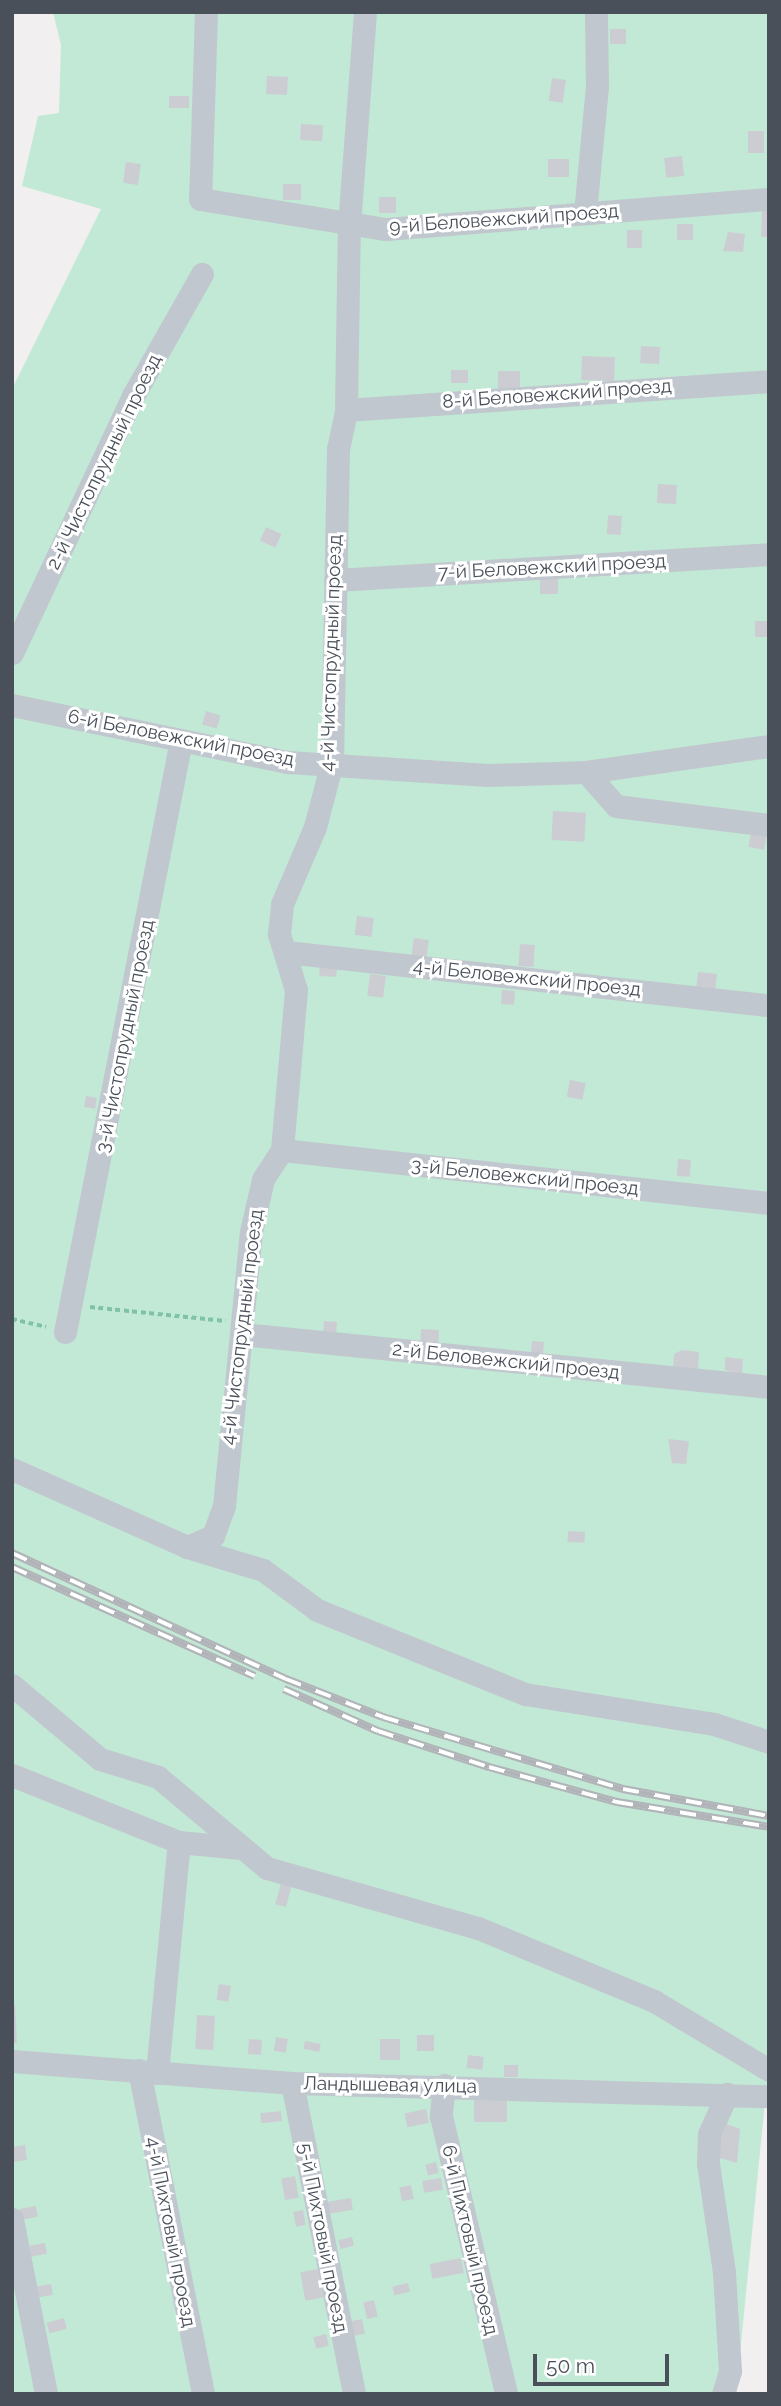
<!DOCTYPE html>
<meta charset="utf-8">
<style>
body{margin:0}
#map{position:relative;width:781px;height:2406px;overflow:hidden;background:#f1efef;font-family:Raleway,sans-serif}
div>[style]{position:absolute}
.green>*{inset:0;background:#c2e9d5}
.building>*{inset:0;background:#cccdd2;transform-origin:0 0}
.path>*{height:3.5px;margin-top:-1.75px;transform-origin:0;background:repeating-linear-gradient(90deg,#7fc2a7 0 5px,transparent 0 8.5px)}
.minor>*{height:23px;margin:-11.5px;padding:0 11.5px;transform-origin:11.5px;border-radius:11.5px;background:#c1c7ce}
.rail>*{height:8px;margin-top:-4px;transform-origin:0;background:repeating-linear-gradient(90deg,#fff 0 16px,#b1b3b8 0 32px);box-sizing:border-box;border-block:2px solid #b1b3b8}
span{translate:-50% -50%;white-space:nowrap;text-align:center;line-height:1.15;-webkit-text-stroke:6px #fff;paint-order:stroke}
.street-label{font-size:19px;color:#495059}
.frame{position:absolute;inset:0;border:14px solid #495059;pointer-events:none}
.scale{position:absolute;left:533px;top:2354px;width:136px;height:32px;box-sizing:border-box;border:4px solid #495059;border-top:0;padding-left:9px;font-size:21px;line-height:24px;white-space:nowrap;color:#495059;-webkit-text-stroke:5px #fff;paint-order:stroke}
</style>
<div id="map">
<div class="green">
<i style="clip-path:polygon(53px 12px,769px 12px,769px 2061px,736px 2394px,12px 2394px,12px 389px,101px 209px,22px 186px,38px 116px,59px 113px,61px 45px)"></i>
</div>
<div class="building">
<i style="left:610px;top:29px;width:16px;height:15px"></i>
<i style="left:267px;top:76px;width:21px;height:18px;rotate:3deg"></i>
<i style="left:552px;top:78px;width:14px;height:23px;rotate:8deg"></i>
<i style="left:189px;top:96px;width:12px;height:20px;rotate:90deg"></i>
<i style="left:301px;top:124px;width:22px;height:16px;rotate:3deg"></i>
<i style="left:748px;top:131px;width:16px;height:22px"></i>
<i style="left:682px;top:156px;width:20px;height:18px;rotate:84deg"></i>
<i style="left:548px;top:159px;width:21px;height:18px"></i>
<i style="left:126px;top:162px;width:15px;height:21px;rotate:8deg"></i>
<i style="left:283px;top:184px;width:18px;height:16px"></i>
<i style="left:379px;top:197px;width:17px;height:16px"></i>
<i style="clip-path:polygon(762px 208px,769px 209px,769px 237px,761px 237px)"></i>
<i style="left:677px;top:224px;width:16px;height:16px"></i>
<i style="left:627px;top:230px;width:15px;height:18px"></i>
<i style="clip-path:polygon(728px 232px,745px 234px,743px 252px,723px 251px)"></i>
<i style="left:641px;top:346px;width:19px;height:17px;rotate:3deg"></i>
<i style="left:582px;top:356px;width:33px;height:24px;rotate:2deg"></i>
<i style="left:451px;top:370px;width:17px;height:13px"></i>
<i style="left:498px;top:371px;width:22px;height:18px"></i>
<i style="left:658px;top:484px;width:19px;height:19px;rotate:3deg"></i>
<i style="left:608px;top:515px;width:14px;height:19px;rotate:4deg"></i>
<i style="left:266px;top:527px;width:17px;height:15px;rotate:24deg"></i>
<i style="left:540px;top:573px;width:18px;height:21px"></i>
<i style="left:769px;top:621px;width:16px;height:14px;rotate:90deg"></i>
<i style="left:206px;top:711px;width:15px;height:14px;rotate:16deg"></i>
<i style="left:553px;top:811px;width:33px;height:29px;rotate:3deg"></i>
<i style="left:752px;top:828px;width:16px;height:19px;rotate:11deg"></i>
<i style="left:357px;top:916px;width:17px;height:19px;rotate:7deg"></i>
<i style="left:414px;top:938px;width:15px;height:19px;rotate:8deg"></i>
<i style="left:520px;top:944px;width:15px;height:22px;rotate:4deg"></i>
<i style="left:320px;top:963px;width:17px;height:13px;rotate:3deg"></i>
<i style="left:698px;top:972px;width:19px;height:16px;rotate:6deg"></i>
<i style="left:370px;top:974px;width:16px;height:22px;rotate:7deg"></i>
<i style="left:502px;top:990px;width:13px;height:14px;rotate:4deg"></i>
<i style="left:570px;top:1080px;width:16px;height:17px;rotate:11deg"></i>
<i style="left:86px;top:1096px;width:11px;height:11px;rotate:10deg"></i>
<i style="left:678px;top:1159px;width:13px;height:17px;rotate:4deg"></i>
<i style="left:324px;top:1321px;width:13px;height:13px;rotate:4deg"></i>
<i style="left:421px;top:1329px;width:18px;height:14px;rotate:3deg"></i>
<i style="left:532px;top:1341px;width:12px;height:15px;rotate:5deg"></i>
<i style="clip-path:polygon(682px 1350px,699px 1352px,698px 1370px,673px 1368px,674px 1354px)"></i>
<i style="clip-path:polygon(725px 1357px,743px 1359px,742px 1375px,725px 1370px)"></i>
<i style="clip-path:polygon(668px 1439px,689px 1441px,686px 1464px,672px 1463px)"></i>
<i style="left:568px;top:1531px;width:17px;height:11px;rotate:3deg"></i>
<i style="left:281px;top:1883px;width:11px;height:22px;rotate:15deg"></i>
<i style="left:219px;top:1984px;width:12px;height:16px;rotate:9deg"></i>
<i style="clip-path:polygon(12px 2005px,15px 2005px,17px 2043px,12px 2043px)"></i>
<i style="left:197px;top:2015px;width:18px;height:34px;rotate:3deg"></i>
<i style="left:417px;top:2035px;width:17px;height:16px"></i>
<i style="left:276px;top:2037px;width:12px;height:14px;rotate:9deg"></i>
<i style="left:249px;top:2039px;width:13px;height:15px;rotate:4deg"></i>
<i style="left:380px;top:2039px;width:20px;height:21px"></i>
<i style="left:305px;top:2041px;width:16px;height:8px;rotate:11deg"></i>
<i style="left:468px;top:2055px;width:16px;height:13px;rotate:7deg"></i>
<i style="left:504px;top:2065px;width:14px;height:12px"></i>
<i style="left:507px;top:2097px;width:25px;height:33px;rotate:90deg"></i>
<i style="left:426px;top:2109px;width:14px;height:22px;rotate:78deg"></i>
<i style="left:281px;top:2111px;width:10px;height:21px;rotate:84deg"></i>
<i style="clip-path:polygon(724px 2123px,740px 2129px,737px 2163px,713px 2156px)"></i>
<i style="clip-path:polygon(25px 2145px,27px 2160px,12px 2162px,12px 2147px)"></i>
<i style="left:436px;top:2162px;width:11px;height:11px;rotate:75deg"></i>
<i style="left:295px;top:2176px;width:22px;height:14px;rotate:80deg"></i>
<i style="left:441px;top:2178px;width:12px;height:19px;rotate:81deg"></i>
<i style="left:411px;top:2185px;width:14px;height:12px;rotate:78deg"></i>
<i style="left:351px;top:2198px;width:12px;height:25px;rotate:81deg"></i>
<i style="left:36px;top:2206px;width:11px;height:17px;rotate:80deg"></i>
<i style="left:303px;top:2210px;width:15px;height:10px;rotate:79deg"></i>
<i style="left:352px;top:2237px;width:9px;height:14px;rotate:77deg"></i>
<i style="left:45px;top:2243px;width:11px;height:16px;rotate:80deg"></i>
<i style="left:461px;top:2258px;width:15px;height:32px;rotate:79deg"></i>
<i style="left:318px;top:2269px;width:29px;height:18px;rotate:80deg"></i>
<i style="left:408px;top:2283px;width:9px;height:16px;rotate:77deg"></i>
<i style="left:51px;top:2284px;width:11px;height:15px;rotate:80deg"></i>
<i style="left:374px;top:2300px;width:17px;height:11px;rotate:77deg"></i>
<i style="left:64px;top:2318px;width:11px;height:18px;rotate:75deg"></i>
<i style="left:362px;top:2319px;width:15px;height:12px;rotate:79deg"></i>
<i style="left:326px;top:2334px;width:12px;height:13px;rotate:76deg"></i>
</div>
<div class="path">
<i style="left:90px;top:1307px;width:136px;rotate:5.9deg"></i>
<i style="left:12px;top:1319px;width:35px;rotate:13deg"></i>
</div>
<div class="minor">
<i style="left:206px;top:12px;width:187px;rotate:91.8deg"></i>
<i style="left:200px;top:199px;width:188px;rotate:9.2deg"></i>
<i style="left:386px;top:229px;width:384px;rotate:-4.5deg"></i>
<i style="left:585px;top:213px;width:127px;rotate:-84.6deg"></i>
<i style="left:597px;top:87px;width:75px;rotate:-90.8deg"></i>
<i style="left:346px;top:410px;width:424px;rotate:-3.9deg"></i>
<i style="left:335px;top:580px;width:435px;rotate:-3.4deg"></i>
<i style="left:12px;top:653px;width:286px;rotate:-64.8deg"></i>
<i style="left:134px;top:394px;width:138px;rotate:-60.5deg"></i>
<i style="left:12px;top:705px;width:282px;rotate:11.7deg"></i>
<i style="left:288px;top:762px;width:200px;rotate:3.7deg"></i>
<i style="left:488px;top:775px;width:98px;rotate:-1.8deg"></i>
<i style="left:586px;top:772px;width:185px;rotate:-8.1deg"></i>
<i style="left:586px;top:772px;width:45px;rotate:48.6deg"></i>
<i style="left:616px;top:806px;width:154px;rotate:7.1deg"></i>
<i style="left:286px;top:952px;width:486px;rotate:6.3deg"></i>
<i style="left:282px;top:1150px;width:490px;rotate:6.2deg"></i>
<i style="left:65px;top:1332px;width:603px;rotate:-78.91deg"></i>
<i style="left:242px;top:1334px;width:530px;rotate:5.74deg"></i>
<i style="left:12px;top:1469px;width:192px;rotate:24deg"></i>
<i style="left:187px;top:1547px;width:79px;rotate:16.8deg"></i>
<i style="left:263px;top:1570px;width:67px;rotate:36.5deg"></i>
<i style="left:317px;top:1610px;width:224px;rotate:22deg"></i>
<i style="left:525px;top:1694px;width:191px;rotate:9deg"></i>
<i style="left:714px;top:1724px;width:58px;rotate:18.1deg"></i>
<i style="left:187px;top:1547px;width:28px;rotate:-23deg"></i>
<i style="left:213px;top:1536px;width:32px;rotate:-70deg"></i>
<i style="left:224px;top:1506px;width:275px;rotate:-84.4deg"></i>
<i style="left:251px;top:1232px;width:54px;rotate:-77.2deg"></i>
<i style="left:263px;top:1179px;width:35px;rotate:-57deg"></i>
<i style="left:282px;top:1150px;width:161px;rotate:-85deg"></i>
<i style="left:296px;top:990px;width:59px;rotate:-106.9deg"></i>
<i style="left:279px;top:934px;width:30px;rotate:-84deg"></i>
<i style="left:282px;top:904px;width:84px;rotate:-66.8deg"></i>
<i style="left:315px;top:827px;width:67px;rotate:-75.3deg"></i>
<i style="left:332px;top:762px;width:313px;rotate:-88.9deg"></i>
<i style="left:338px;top:449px;width:40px;rotate:-78deg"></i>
<i style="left:346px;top:410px;width:185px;rotate:-89.1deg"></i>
<i style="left:349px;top:225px;width:214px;rotate:-85.7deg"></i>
<i style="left:12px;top:1685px;width:115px;rotate:40.1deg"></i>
<i style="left:100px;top:1759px;width:61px;rotate:17.2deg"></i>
<i style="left:158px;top:1777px;width:142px;rotate:39.9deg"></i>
<i style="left:267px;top:1868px;width:219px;rotate:15.9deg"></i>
<i style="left:478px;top:1928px;width:191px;rotate:22.5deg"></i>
<i style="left:654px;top:2001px;width:134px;rotate:31deg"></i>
<i style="left:12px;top:1775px;width:180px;rotate:21.9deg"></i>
<i style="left:12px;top:2061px;width:281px;rotate:4.5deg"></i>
<i style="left:292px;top:2083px;width:477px;rotate:1.6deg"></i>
<i style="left:139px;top:2070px;width:330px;rotate:78.8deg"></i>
<i style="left:157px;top:2073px;width:232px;rotate:-84.6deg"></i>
<i style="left:179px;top:1842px;width:62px;rotate:5.5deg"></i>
<i style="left:292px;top:2083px;width:317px;rotate:78.7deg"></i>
<i style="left:444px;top:2085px;width:31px;rotate:96deg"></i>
<i style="left:441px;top:2116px;width:285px;rotate:76.8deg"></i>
<i style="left:12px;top:2219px;width:178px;rotate:79deg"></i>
<i style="left:723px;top:2394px;width:24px;rotate:-73deg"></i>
<i style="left:730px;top:2371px;width:99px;rotate:-93.5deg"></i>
<i style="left:724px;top:2272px;width:110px;rotate:-98.4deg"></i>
<i style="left:708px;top:2163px;width:29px;rotate:-88deg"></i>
<i style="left:709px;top:2134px;width:44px;rotate:-65.8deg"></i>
</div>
<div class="rail">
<i style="left:12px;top:1553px;width:302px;rotate:24.7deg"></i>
<i style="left:286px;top:1679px;width:104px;rotate:21.4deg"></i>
<i style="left:383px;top:1717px;width:251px;rotate:16.7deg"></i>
<i style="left:623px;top:1789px;width:148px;rotate:10.5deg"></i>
<i style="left:12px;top:1567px;width:266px;rotate:24.2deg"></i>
<i style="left:284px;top:1689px;width:103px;rotate:24.1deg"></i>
<i style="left:378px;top:1731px;width:117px;rotate:18deg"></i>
<i style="left:489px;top:1767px;width:133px;rotate:15.3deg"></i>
<i style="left:617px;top:1802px;width:154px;rotate:9.3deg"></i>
</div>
<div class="street-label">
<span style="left:504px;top:219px;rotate:-4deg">9-й Беловежский проезд</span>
<span style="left:557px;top:394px;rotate:-4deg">8-й Беловежский проезд</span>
<span style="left:104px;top:462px;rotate:-64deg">2-й Чистопрудный проезд</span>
<span style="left:552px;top:567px;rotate:-3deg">7-й Беловежский проезд</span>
<span style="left:331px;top:653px;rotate:-88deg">4-й Чистопрудный проезд</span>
<span style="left:181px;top:738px;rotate:11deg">6-й Беловежский проезд</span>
<span style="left:527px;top:978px;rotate:6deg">4-й Беловежский проезд</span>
<span style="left:125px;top:1036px;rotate:-79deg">3-й Чистопрудный проезд</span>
<span style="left:525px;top:1177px;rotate:6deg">3-й Беловежский проезд</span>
<span style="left:242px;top:1327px;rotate:-83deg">4-й Чистопрудный проезд</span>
<span style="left:506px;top:1361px;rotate:6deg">2-й Беловежский проезд</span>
<span style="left:390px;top:2085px;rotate:1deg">Ландышевая улица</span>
<span style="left:171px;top:2232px;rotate:79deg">4-й Пихтовый проезд</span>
<span style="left:323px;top:2238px;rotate:79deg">5-й Пихтовый проезд</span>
<span style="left:470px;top:2240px;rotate:77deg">6-й Пихтовый проезд</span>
</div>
<div class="frame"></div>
<div class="scale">50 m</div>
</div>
